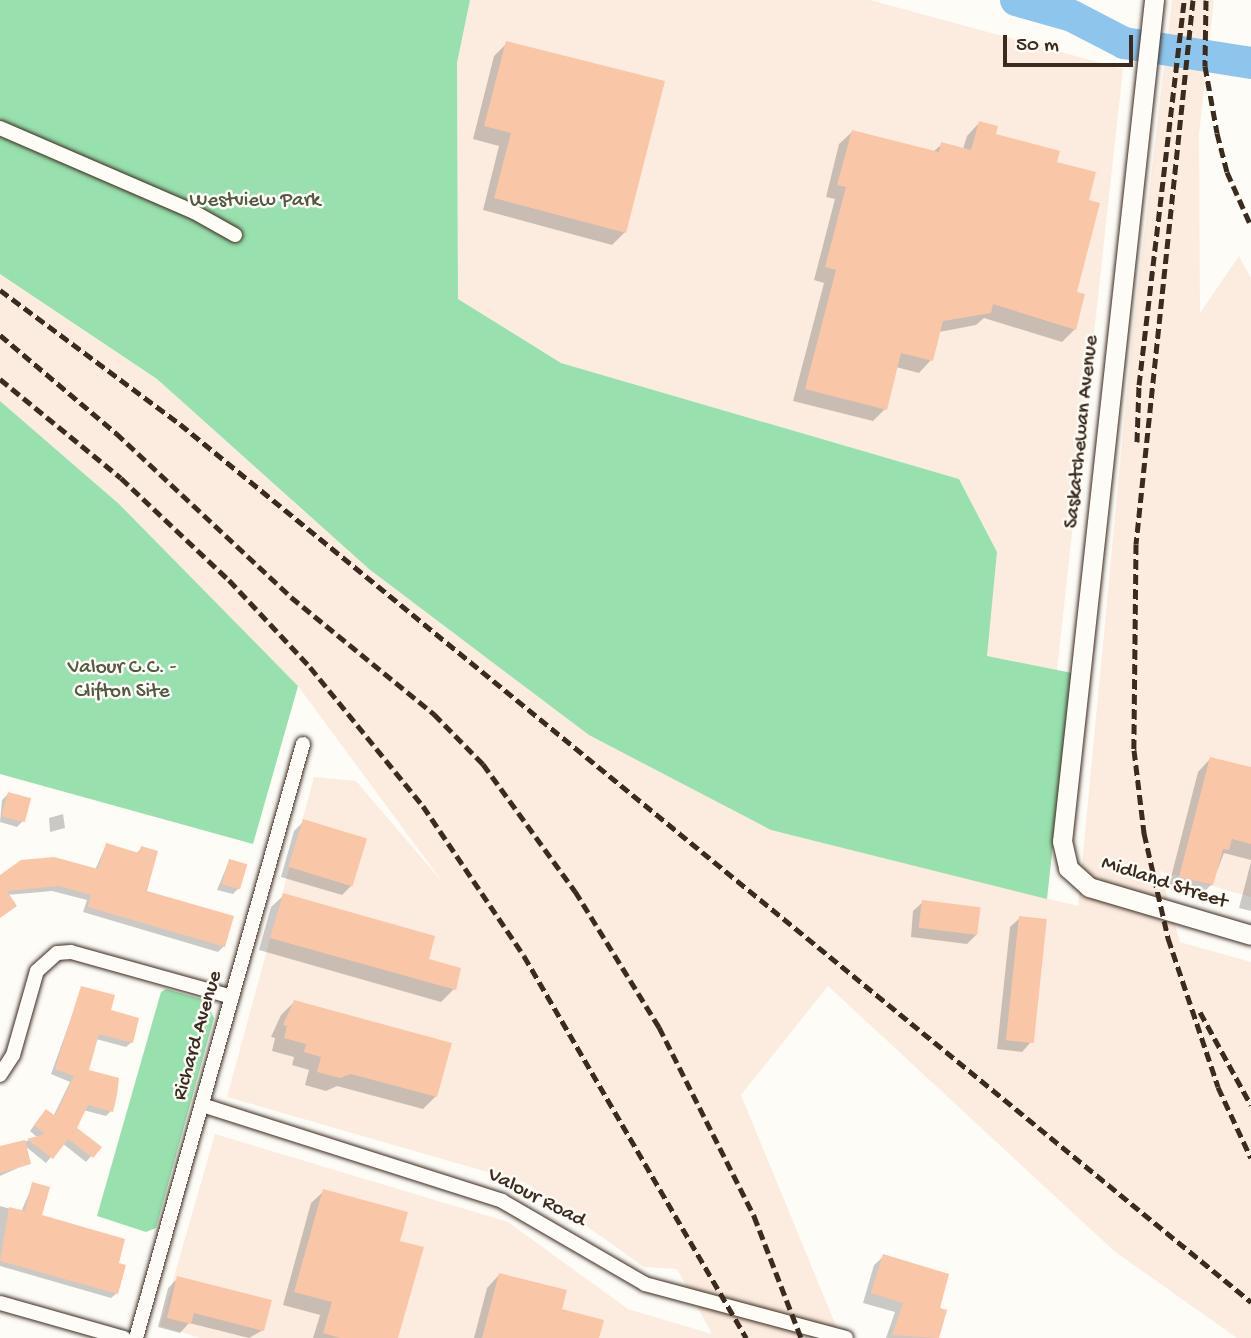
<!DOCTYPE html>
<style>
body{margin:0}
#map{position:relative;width:1251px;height:1338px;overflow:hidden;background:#fdfcf7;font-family:"Gochi Hand",sans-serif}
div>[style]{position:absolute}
.built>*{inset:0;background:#fcecdf}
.green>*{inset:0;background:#98e0ae}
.shadow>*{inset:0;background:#0003}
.river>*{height:32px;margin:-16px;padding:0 16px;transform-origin:16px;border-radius:16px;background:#8dc5ec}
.building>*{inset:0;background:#f9c7a8;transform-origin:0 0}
.roads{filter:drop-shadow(0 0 2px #3b2a1e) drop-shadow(0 0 2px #3b2a1e)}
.street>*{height:14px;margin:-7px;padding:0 7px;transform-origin:7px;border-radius:7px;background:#fdfcf7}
.secondary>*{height:19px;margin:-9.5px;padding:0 9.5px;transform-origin:9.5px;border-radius:9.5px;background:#fdfcf7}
.rail>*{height:5px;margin-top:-2.5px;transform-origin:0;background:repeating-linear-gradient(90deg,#3b2a1e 0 10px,transparent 0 15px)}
span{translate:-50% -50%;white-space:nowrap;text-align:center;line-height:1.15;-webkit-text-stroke:5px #fdfcf7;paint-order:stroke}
.park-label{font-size:21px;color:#525842}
.street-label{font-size:21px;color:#3b2a1e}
.scale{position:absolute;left:1003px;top:35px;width:130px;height:32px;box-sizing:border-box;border:4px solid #3b2a1e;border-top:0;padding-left:9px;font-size:21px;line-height:24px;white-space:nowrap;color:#3b2a1e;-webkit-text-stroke:5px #fdfcf7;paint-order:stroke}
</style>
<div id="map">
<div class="built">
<i style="clip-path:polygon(470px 0,870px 0,1123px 69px,1057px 670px,986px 657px,997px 552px,959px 479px,561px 363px,458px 299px,457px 63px)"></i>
<i style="clip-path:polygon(1172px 0,1214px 0,1199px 134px,1200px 313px,1239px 256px,1251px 278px,1251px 897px,1160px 871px,1180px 942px,1251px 962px,1251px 1338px,1237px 1338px,1114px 1251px,828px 986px,741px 1095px,841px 1338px,201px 1338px,160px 1326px,215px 1134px,508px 1222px,628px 1309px,712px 1334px,677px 1269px,644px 1267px,526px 1183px,227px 1097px,314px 777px,356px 781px,444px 884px,298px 686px,119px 504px,0 401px,0 274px,157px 379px,369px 569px,771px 830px,1078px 906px,1133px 328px)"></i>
</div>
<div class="green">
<i style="clip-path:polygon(0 0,470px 0,457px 63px,458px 299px,561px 363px,959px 479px,997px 552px,987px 656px,1072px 673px,1047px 899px,771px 830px,589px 735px,369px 569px,157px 379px,0 274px)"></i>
<i style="clip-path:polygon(0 401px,119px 504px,298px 686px,253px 844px,0 774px)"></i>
<i style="clip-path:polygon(166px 989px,205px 1000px,214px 1018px,156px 1228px,146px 1232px,97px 1216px,161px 992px)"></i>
</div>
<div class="shadow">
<i style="clip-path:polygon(507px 43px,625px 232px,612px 245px,483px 210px,499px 146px,473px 139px,494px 56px)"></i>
<i style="clip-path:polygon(979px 123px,994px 136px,1055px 164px,1087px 201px,1074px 293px,1075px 329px,1062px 342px,984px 318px,976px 325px,939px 332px,931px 360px,919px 373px,896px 367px,885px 409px,873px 421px,793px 401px,824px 283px,814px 280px,835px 199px,826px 197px,839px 144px,852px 132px,933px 152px,942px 144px,963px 149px,967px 136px)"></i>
<i style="clip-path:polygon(1210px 759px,1251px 769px,1251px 860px,1224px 853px,1212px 884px,1199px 897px,1168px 889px,1198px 772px)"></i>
<i style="clip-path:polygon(8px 794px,23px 821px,17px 827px,0 822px,2px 800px)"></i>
<i style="clip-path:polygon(63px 814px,65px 828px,50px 832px,49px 818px)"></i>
<i style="clip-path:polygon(304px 821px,352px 885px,342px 895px,281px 877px,294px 831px)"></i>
<i style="clip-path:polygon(106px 845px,136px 854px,141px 848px,145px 893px,224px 946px,218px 952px,83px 912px,87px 900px,52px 891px,7px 895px,0 918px,0 877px,95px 870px)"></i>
<i style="clip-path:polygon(229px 861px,239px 888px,233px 894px,217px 890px)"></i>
<i style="clip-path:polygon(1251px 862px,1251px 911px,1239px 908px)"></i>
<i style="clip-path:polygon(284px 895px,454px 989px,441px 1002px,259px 950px,271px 907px)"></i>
<i style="clip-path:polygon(923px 902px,977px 934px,967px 944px,911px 937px,913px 911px)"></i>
<i style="clip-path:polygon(1020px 918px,1031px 1042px,1022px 1052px,997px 1049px,1010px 927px)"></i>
<i style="clip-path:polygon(82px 988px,109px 1012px,132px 1042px,126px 1047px,96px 1039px,87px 1071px,111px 1111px,106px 1116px,83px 1110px,75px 1128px,99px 1147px,86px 1162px,62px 1143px,46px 1163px,25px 1146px,29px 1163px,0 1176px,0 1148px,38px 1138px,30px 1131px,41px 1116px,53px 1117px,70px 1082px,51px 1074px)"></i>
<i style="clip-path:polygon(294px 1002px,436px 1096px,423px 1109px,337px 1086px,326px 1091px,305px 1085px,309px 1070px,292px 1065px,294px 1057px,272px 1051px,275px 1038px,271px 1037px,281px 1015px)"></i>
<i style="clip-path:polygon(33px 1184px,40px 1216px,117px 1293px,111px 1298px,0 1266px,0 1206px,21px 1212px)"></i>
<i style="clip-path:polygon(324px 1191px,398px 1242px,396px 1338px,313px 1338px,320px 1315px,283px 1305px,311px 1203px)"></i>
<i style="clip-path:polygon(884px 1256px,945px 1312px,937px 1338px,886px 1338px,895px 1312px,863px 1303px,874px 1265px)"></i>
<i style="clip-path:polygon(499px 1275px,560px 1310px,597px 1338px,474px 1338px,487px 1288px)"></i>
<i style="clip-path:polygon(178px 1278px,263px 1330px,249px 1338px,189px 1323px,180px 1333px,158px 1327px,168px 1288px)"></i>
</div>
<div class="river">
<i style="left:1016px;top:0;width:58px;rotate:15.9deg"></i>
<i style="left:1072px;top:16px;width:59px;rotate:27.4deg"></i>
<i style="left:1124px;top:43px;width:129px;rotate:8.9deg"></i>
</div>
<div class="building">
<i style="clip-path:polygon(506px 41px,665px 81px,626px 233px,494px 198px,511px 133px,484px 126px)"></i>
<i style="clip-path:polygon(979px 121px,998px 126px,996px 134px,1060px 151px,1057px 162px,1096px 172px,1089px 200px,1100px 203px,1077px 292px,1085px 294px,1076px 330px,993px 304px,991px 313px,943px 321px,933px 361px,901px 353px,887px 410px,805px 389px,836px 270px,825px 267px,846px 187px,837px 185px,852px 130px,939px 152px,941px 142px,971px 150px)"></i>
<i style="clip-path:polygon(1210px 757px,1251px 767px,1251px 844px,1232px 839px,1229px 850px,1223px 849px,1213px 885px,1179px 877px)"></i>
<i style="left:8px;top:792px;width:24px;height:25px;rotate:15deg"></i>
<i style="left:303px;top:819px;width:67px;height:50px;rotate:17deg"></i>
<i style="clip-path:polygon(106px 843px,139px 853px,141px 846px,158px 851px,147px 891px,234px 916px,225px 947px,88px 907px,91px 895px,59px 886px,7px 891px,17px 906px,0 918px,0 875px,21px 860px,54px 857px,98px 869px)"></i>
<i style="left:229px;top:859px;width:19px;height:26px;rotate:16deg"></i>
<i style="clip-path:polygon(283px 893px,435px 936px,429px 959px,461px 968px,456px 990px,270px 938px)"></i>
<i style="left:922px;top:900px;width:59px;height:28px;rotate:7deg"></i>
<i style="left:1019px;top:916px;width:28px;height:125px;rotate:6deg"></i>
<i style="clip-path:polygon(81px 986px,115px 995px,111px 1010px,139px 1018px,133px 1043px,99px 1034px,89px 1070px,119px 1078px,117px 1095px,113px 1112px,88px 1105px,77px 1128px,102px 1147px,93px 1158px,68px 1139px,53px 1159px,27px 1139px,45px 1134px,34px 1125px,46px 1109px,55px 1116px,74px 1076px,55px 1069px)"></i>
<i style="clip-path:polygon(294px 1000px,452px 1043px,437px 1097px,351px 1074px,340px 1078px,317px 1072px,321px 1057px,304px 1052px,306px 1044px,284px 1038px,287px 1026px,283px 1025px)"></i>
<i style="clip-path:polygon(25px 1140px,31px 1164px,0 1173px,0 1146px)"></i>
<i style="clip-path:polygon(32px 1182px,50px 1187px,42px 1215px,125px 1239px,119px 1263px,126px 1265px,118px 1294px,0 1261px,9px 1207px,25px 1211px)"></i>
<i style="clip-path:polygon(323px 1189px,408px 1212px,400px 1241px,424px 1247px,398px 1338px,340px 1338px,323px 1333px,332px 1302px,294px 1292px)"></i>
<i style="clip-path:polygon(883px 1254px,949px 1274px,940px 1308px,947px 1310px,939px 1338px,892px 1335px,903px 1303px,871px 1293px)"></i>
<i style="clip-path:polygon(499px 1273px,567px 1290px,562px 1309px,604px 1320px,599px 1338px,482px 1338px)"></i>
<i style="clip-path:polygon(177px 1276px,272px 1300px,264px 1331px,194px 1313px,191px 1324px,167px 1318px)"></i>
</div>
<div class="roads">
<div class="street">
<i style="left:0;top:128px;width:211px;rotate:23.4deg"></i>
<i style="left:194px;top:212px;width:47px;rotate:29.3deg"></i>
<i style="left:0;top:1075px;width:24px;rotate:-57deg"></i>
<i style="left:13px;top:1055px;width:87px;rotate:-74.1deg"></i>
<i style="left:37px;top:971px;width:27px;rotate:-42deg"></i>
<i style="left:57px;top:953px;width:14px;rotate:-4deg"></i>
<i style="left:71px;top:952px;width:167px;rotate:15.6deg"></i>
<i style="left:202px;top:1105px;width:315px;rotate:17.7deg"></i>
<i style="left:502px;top:1201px;width:165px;rotate:30.1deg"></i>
<i style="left:645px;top:1284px;width:208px;rotate:15deg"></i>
<i style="left:0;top:1303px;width:129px;rotate:15.8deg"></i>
<i style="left:136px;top:1338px;width:617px;rotate:-74.3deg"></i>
</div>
<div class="secondary">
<i style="left:1154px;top:0;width:846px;rotate:96.24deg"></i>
<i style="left:1062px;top:841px;width:28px;rotate:77deg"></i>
<i style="left:1068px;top:868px;width:28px;rotate:42deg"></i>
<i style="left:1089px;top:887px;width:169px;rotate:16.5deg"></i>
</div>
</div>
<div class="rail">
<i style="left:1193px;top:0;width:547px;rotate:95.98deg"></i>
<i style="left:1136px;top:544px;width:206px;rotate:90.6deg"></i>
<i style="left:1134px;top:750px;width:84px;rotate:83.1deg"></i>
<i style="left:1144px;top:833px;width:108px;rotate:77.1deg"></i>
<i style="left:1168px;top:938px;width:157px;rotate:71.4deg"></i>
<i style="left:1218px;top:1087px;width:78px;rotate:65.1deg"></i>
<i style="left:1206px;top:0;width:66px;rotate:90.9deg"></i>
<i style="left:1205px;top:66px;width:68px;rotate:79.8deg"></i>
<i style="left:1217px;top:133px;width:40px;rotate:75.6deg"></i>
<i style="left:1227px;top:172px;width:59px;rotate:66deg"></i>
<i style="left:0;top:290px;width:224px;rotate:36.7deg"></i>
<i style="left:180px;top:424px;width:1385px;rotate:39.34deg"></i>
<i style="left:0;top:335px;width:152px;rotate:40.2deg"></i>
<i style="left:116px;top:433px;width:240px;rotate:43.1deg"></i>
<i style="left:291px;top:597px;width:185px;rotate:39.3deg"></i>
<i style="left:434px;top:714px;width:70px;rotate:45.6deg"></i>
<i style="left:483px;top:764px;width:157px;rotate:54.1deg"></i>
<i style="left:575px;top:891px;width:160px;rotate:58.3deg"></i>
<i style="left:659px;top:1027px;width:212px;rotate:63.3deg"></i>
<i style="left:754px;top:1216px;width:131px;rotate:68.9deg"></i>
<i style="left:0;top:379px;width:156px;rotate:39.3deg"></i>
<i style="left:121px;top:478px;width:149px;rotate:43.4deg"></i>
<i style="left:229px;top:580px;width:119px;rotate:47deg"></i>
<i style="left:310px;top:667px;width:179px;rotate:50.9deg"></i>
<i style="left:423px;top:806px;width:181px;rotate:56deg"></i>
<i style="left:524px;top:956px;width:442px;rotate:59.8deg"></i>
<i style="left:1137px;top:442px;width:57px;rotate:-88deg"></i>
<i style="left:1139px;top:385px;width:388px;rotate:-83.3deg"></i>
<i style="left:1200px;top:1012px;width:106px;rotate:61.3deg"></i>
</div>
<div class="park-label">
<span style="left:255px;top:202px">Westview Park</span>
<span style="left:122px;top:681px">Valour C.C. -<br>Clifton Site</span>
</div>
<div class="street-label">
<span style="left:1083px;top:432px;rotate:-84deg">Saskatchewan Avenue</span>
<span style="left:1164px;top:884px;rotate:18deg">Midland Street</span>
<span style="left:199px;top:1036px;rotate:-74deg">Richard Avenue</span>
<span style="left:536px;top:1199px;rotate:27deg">Valour Road</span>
</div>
<div class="scale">50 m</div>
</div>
